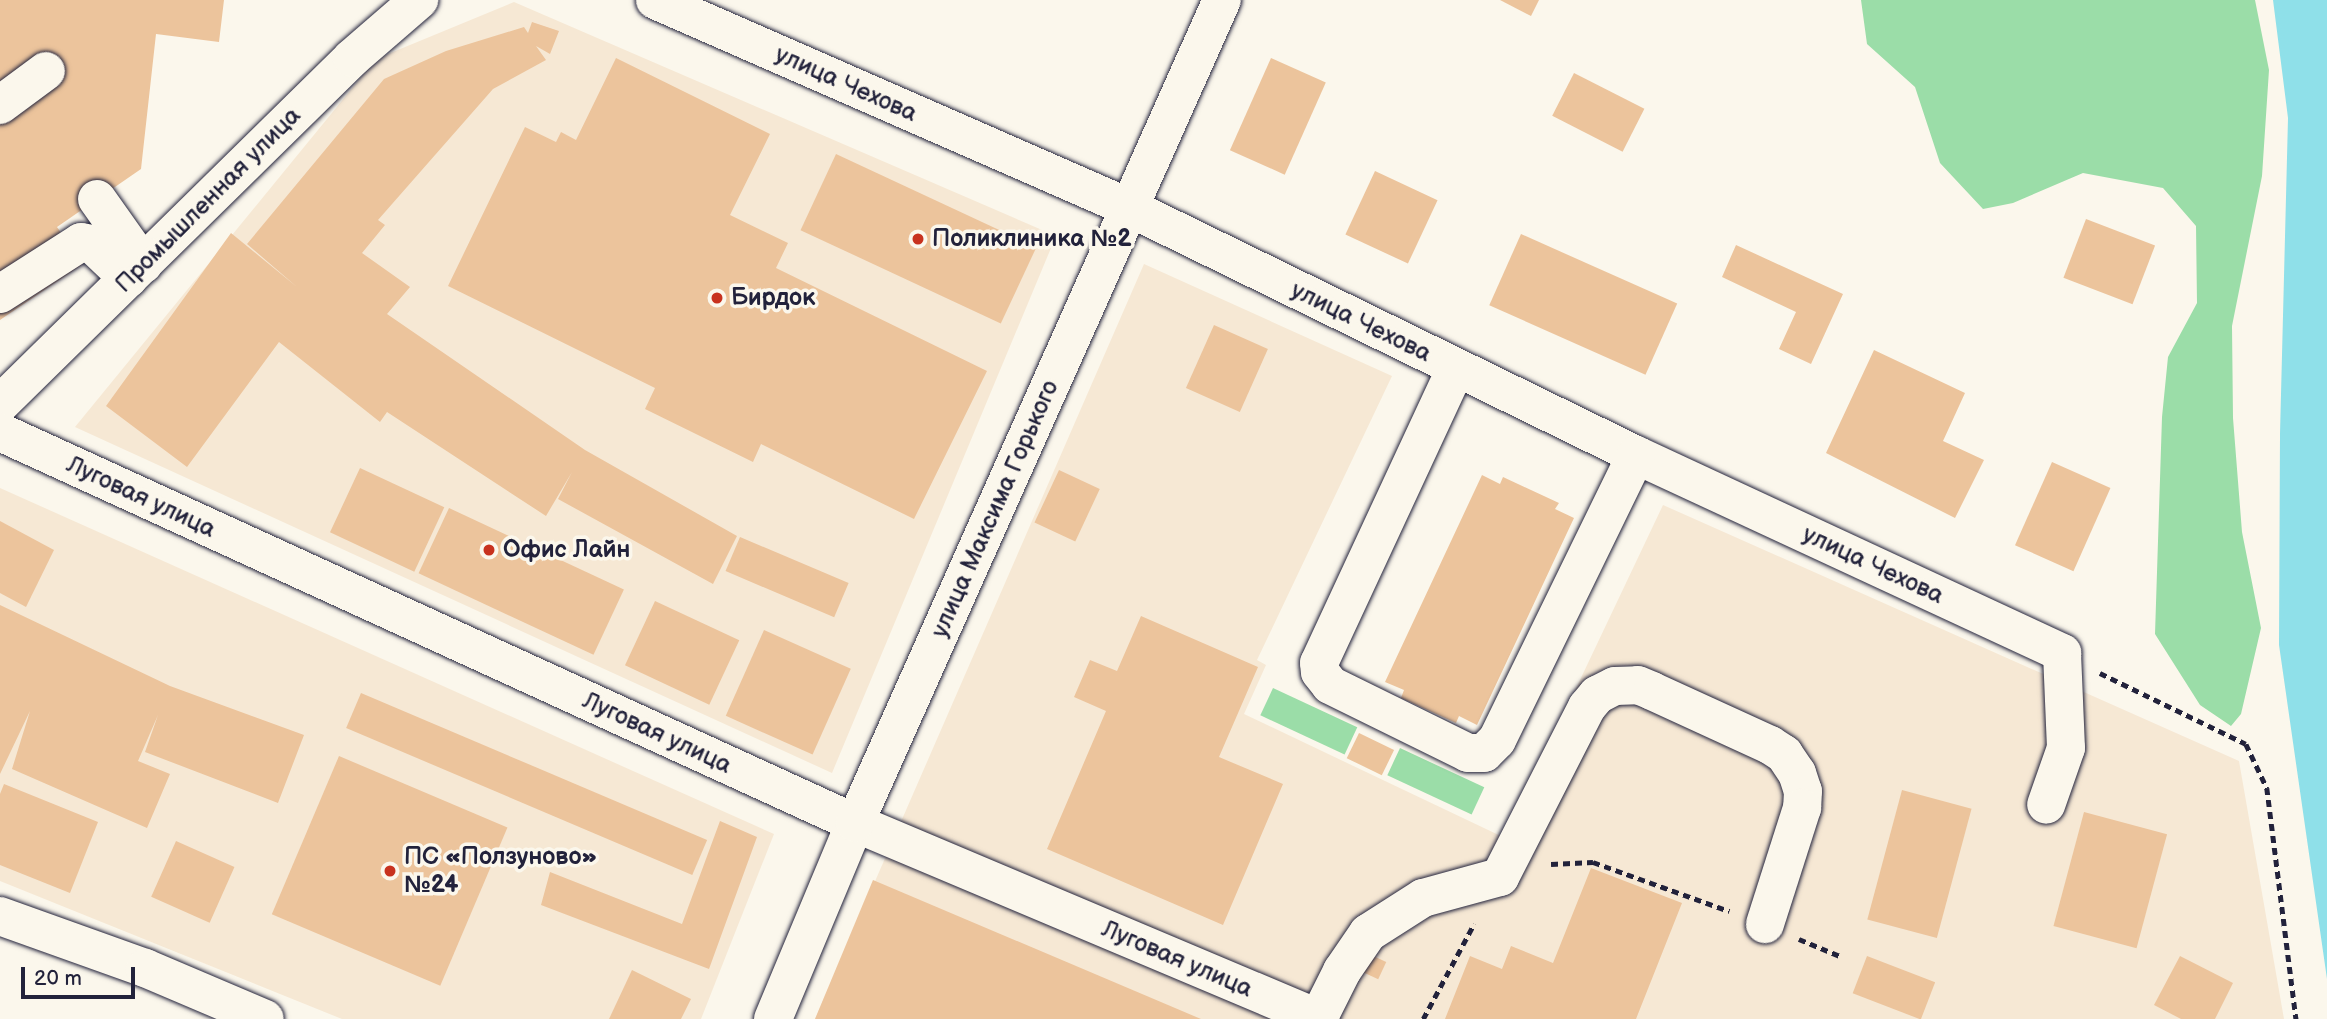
<!DOCTYPE html>
<meta charset="utf-8">
<style>
body{margin:0}
#map{position:relative;width:2327px;height:1019px;overflow:hidden;background:#fbf7ec;font-family:"Balsamiq Sans",sans-serif}
div>[style]{position:absolute}
.built>*{inset:0;background:#f6e8d4}
.green>*{inset:0;background:#9bdda8;transform-origin:0 0}
.water>*{inset:0;background:#8fe0e9}
.building>*{inset:0;background:#ecc49c;transform-origin:0 0}
.path>*{height:4.5px;margin-top:-2.25px;transform-origin:0;background:repeating-linear-gradient(90deg,#22223b 0 7px,transparent 0 12px)}
.roads{filter:drop-shadow(0 0 2px #22223b) drop-shadow(0 0 2px #22223b)}
.minor>*{height:38px;margin:-19px;padding:0 19px;transform-origin:19px;border-radius:19px;background:#fbf7ec}
.dots>*{width:19px;height:19px;translate:-50% -50%;box-sizing:border-box;border:4px solid #fbf7ec;border-radius:50%}
span{translate:-50% -50%;white-space:nowrap;text-align:center;line-height:1.15;-webkit-text-stroke:7px #fbf7ec;paint-order:stroke}
.street-label{font-size:24px;color:#22223b}
.poi-label{font-size:24px;color:#22223b;font-weight:700}
.left{translate:0 -50%;text-align:left}
.scale{position:absolute;left:21px;top:967px;width:114px;height:32px;box-sizing:border-box;border:4px solid #22223b;border-top:0;padding-left:9px;font-size:21px;line-height:24px;white-space:nowrap;color:#22223b;-webkit-text-stroke:5px #fbf7ec;paint-order:stroke}
</style>
<div id="map">
<div class="built">
<i style="clip-path:polygon(514px 2px,1056px 236px,832px 773px,75px 427px,376px 59px)"></i>
<i style="clip-path:polygon(1144px 264px,1392px 376px,1257px 660px,1266px 665px,1244px 714px,1505px 838px,1663px 505px,2239px 761px,2284px 1019px,815px 1019px)"></i>
<i style="clip-path:polygon(0 488px,774px 834px,701px 1019px,342px 1019px,0 881px)"></i>
</div>
<div class="green">
<i style="clip-path:polygon(1861px 0,2255px 0,2269px 70px,2262px 176px,2232px 326px,2233px 418px,2242px 532px,2261px 628px,2241px 714px,2231px 726px,2200px 705px,2155px 634px,2162px 417px,2168px 357px,2197px 303px,2196px 226px,2163px 188px,2083px 173px,2013px 203px,1983px 209px,1940px 163px,1915px 87px,1867px 44px)"></i>
<i style="left:1273px;top:688px;width:93px;height:30px;rotate:25deg"></i>
<i style="left:1400px;top:748px;width:93px;height:30px;rotate:25deg"></i>
</div>
<div class="water">
<i style="clip-path:polygon(2273px 0,2327px 0,2327px 979px,2279px 645px,2280px 434px,2288px 118px)"></i>
</div>
<div class="building">
<i style="clip-path:polygon(0 0,224px 0,219px 42px,156px 34px,141px 169px,57px 227px,83px 264px,0 320px)"></i>
<i style="clip-path:polygon(1500px 0,1539px 0,1531px 16px)"></i>
<i style="clip-path:polygon(532px 22px,559px 31px,550px 54px,536px 46px,546px 60px,493px 89px,378px 220px,385px 225px,362px 253px,410px 287px,387px 314px,585px 450px,737px 536px,713px 584px,558px 499px,572px 472px,546px 516px,387px 412px,380px 422px,279px 342px,187px 467px,106px 406px,231px 233px,297px 287px,247px 244px,384px 79px,446px 51px,524px 27px,528px 33px)"></i>
<i style="clip-path:polygon(616px 58px,770px 134px,730px 215px,788px 243px,776px 268px,987px 371px,914px 519px,761px 444px,753px 462px,645px 409px,655px 388px,448px 286px,525px 127px,556px 142px,561px 132px,576px 140px)"></i>
<i style="left:1271px;top:58px;width:60px;height:101px;rotate:24deg"></i>
<i style="left:1574px;top:73px;width:79px;height:48px;rotate:27deg"></i>
<i style="left:836px;top:154px;width:221px;height:84px;rotate:25deg"></i>
<i style="left:1375px;top:171px;width:69px;height:70px;rotate:25deg"></i>
<i style="left:2086px;top:219px;width:74px;height:63px;rotate:21deg"></i>
<i style="left:1521px;top:234px;width:171px;height:78px;rotate:24deg"></i>
<i style="clip-path:polygon(1736px 245px,1843px 294px,1811px 364px,1779px 349px,1796px 312px,1722px 277px)"></i>
<i style="left:1214px;top:325px;width:59px;height:69px;rotate:24deg"></i>
<i style="clip-path:polygon(1874px 350px,1965px 393px,1943px 441px,1984px 460px,1955px 518px,1826px 453px)"></i>
<i style="left:2052px;top:462px;width:64px;height:91px;rotate:24deg"></i>
<i style="left:360px;top:468px;width:93px;height:71px;rotate:25deg"></i>
<i style="left:1059px;top:470px;width:45px;height:58px;rotate:25deg"></i>
<i style="clip-path:polygon(1482px 475px,1500px 484px,1503px 477px,1559px 503px,1555px 509px,1574px 518px,1477px 725px,1459px 716px,1456px 723px,1401px 698px,1404px 690px,1385px 682px)"></i>
<i style="left:449px;top:508px;width:193px;height:72px;rotate:25deg"></i>
<i style="clip-path:polygon(0 521px,54px 550px,26px 607px,0 593px)"></i>
<i style="left:740px;top:537px;width:118px;height:37px;rotate:23deg"></i>
<i style="left:655px;top:601px;width:93px;height:71px;rotate:25deg"></i>
<i style="clip-path:polygon(0 605px,170px 686px,304px 735px,278px 803px,145px 752px,158px 715px,138px 761px,170px 774px,147px 828px,12px 769px,30px 711px,0 774px)"></i>
<i style="clip-path:polygon(1141px 616px,1258px 667px,1219px 757px,1283px 784px,1223px 925px,1047px 849px,1106px 711px,1074px 697px,1090px 660px,1117px 671px)"></i>
<i style="left:764px;top:630px;width:95px;height:94px;rotate:24deg"></i>
<i style="left:361px;top:693px;width:376px;height:38px;rotate:23deg"></i>
<i style="left:1359px;top:733px;width:39px;height:28px;rotate:26deg"></i>
<i style="left:339px;top:756px;width:183px;height:172px;rotate:23deg"></i>
<i style="clip-path:polygon(4px 784px,98px 822px,70px 893px,0 865px,0 794px)"></i>
<i style="left:1902px;top:790px;width:72px;height:134px;rotate:15deg"></i>
<i style="left:2084px;top:812px;width:86px;height:118px;rotate:15deg"></i>
<i style="clip-path:polygon(720px 821px,757px 837px,709px 969px,541px 905px,550px 872px,682px 924px)"></i>
<i style="left:176px;top:841px;width:64px;height:61px;rotate:24deg"></i>
<i style="clip-path:polygon(1591px 868px,1682px 903px,1636px 1019px,1445px 1019px,1470px 956px,1502px 969px,1511px 946px,1553px 963px)"></i>
<i style="clip-path:polygon(873px 880px,1201px 1019px,815px 1019px)"></i>
<i style="left:1369px;top:954px;width:19px;height:19px;rotate:25deg"></i>
<i style="left:1867px;top:956px;width:73px;height:40px;rotate:21deg"></i>
<i style="clip-path:polygon(2180px 956px,2233px 983px,2215px 1019px,2181px 1019px,2154px 1005px)"></i>
<i style="clip-path:polygon(632px 970px,691px 999px,681px 1019px,609px 1019px)"></i>
</div>
<div class="path">
<i style="left:2100px;top:673px;width:162px;rotate:25.9deg"></i>
<i style="left:2246px;top:744px;width:49px;rotate:64.5deg"></i>
<i style="left:2267px;top:788px;width:233px;rotate:82.8deg"></i>
<i style="left:1551px;top:864px;width:42px;rotate:-2.7deg"></i>
<i style="left:1593px;top:862px;width:145px;rotate:19.8deg"></i>
<i style="left:1799px;top:939px;width:44px;rotate:22.5deg"></i>
<i style="left:1423px;top:1019px;width:108px;rotate:-61.8deg"></i>
</div>
<div class="roads">
<div class="minor">
<i style="left:655px;top:0;width:519px;rotate:23.65deg"></i>
<i style="left:1130px;top:208px;width:563px;rotate:26.02deg"></i>
<i style="left:1636px;top:455px;width:470px;rotate:24.9deg"></i>
<i style="left:2062px;top:653px;width:95px;rotate:87.6deg"></i>
<i style="left:2066px;top:748px;width:60px;rotate:109.3deg"></i>
<i style="left:0;top:105px;width:57px;rotate:-36.5deg"></i>
<i style="left:97px;top:199px;width:80px;rotate:54.7deg"></i>
<i style="left:0;top:294px;width:96px;rotate:-32.7deg"></i>
<i style="left:81px;top:242px;width:11px;rotate:10deg"></i>
<i style="left:92px;top:244px;width:50px;rotate:43.4deg"></i>
<i style="left:1456px;top:368px;width:325px;rotate:114.9deg"></i>
<i style="left:1319px;top:663px;width:9px;rotate:84deg"></i>
<i style="left:1320px;top:672px;width:16px;rotate:52deg"></i>
<i style="left:1330px;top:685px;width:154px;rotate:26.2deg"></i>
<i style="left:1468px;top:753px;width:16px"></i>
<i style="left:1484px;top:753px;width:18px;rotate:-45deg"></i>
<i style="left:1497px;top:740px;width:317px;rotate:-64deg"></i>
<i style="left:0;top:404px;width:494px;rotate:-44.5deg"></i>
<i style="left:352px;top:58px;width:89px;rotate:-40.9deg"></i>
<i style="left:0;top:432px;width:940px;rotate:24.58deg"></i>
<i style="left:855px;top:823px;width:505px;rotate:22.86deg"></i>
<i style="left:0;top:916px;width:154px;rotate:19.7deg"></i>
<i style="left:145px;top:968px;width:130px;rotate:23deg"></i>
<i style="left:773px;top:1019px;width:212px;rotate:-67.3deg"></i>
<i style="left:855px;top:823px;width:901px;rotate:-65.97deg"></i>
<i style="left:1318px;top:1019px;width:54px;rotate:-63.4deg"></i>
<i style="left:1342px;top:971px;width:46px;rotate:-55.6deg"></i>
<i style="left:1368px;top:933px;width:65px;rotate:-32.5deg"></i>
<i style="left:1423px;top:898px;width:80px;rotate:-15.3deg"></i>
<i style="left:1500px;top:877px;width:191px;rotate:-62.9deg"></i>
<i style="left:1587px;top:707px;width:16px;rotate:-50deg"></i>
<i style="left:1597px;top:695px;width:20px;rotate:-27deg"></i>
<i style="left:1615px;top:686px;width:23px;rotate:-2deg"></i>
<i style="left:1638px;top:685px;width:15px;rotate:23deg"></i>
<i style="left:1652px;top:691px;width:130px;rotate:24.6deg"></i>
<i style="left:1770px;top:745px;width:17px;rotate:33deg"></i>
<i style="left:1784px;top:754px;width:23px;rotate:56deg"></i>
<i style="left:1797px;top:773px;width:19px;rotate:72deg"></i>
<i style="left:1803px;top:791px;width:17px;rotate:93deg"></i>
<i style="left:1802px;top:808px;width:122px;rotate:107.7deg"></i>
</div>
</div>
<div class="dots">
<i style="left:918px;top:239px;background:#c8321e"></i>
<i style="left:717px;top:298px;background:#c8321e"></i>
<i style="left:489px;top:550px;background:#c8321e"></i>
<i style="left:390px;top:871px;background:#c8321e"></i>
</div>
<div class="street-label">
<span style="left:846px;top:84px;rotate:24deg">улица Чехова</span>
<span style="left:208px;top:200px;rotate:-45deg">Промышленная улица</span>
<span style="left:1361px;top:322px;rotate:26deg">улица Чехова</span>
<span style="left:141px;top:497px;rotate:25deg">Луговая улица</span>
<span style="left:995px;top:509px;rotate:-66deg">улица Максима Горького</span>
<span style="left:1873px;top:565px;rotate:25deg">улица Чехова</span>
<span style="left:657px;top:733px;rotate:25deg">Луговая улица</span>
<span style="left:1177px;top:959px;rotate:23deg">Луговая улица</span>
</div>
<div class="poi-label">
<span class="left" style="left:932px;top:239px">Поликлиника №2</span>
<span class="left" style="left:731px;top:298px">Бирдок</span>
<span class="left" style="left:503px;top:550px">Офис Лайн</span>
<span class="left" style="left:404px;top:871px">ПС «Ползуново»<br>№24</span>
</div>
<div class="scale">20 m</div>
</div>
